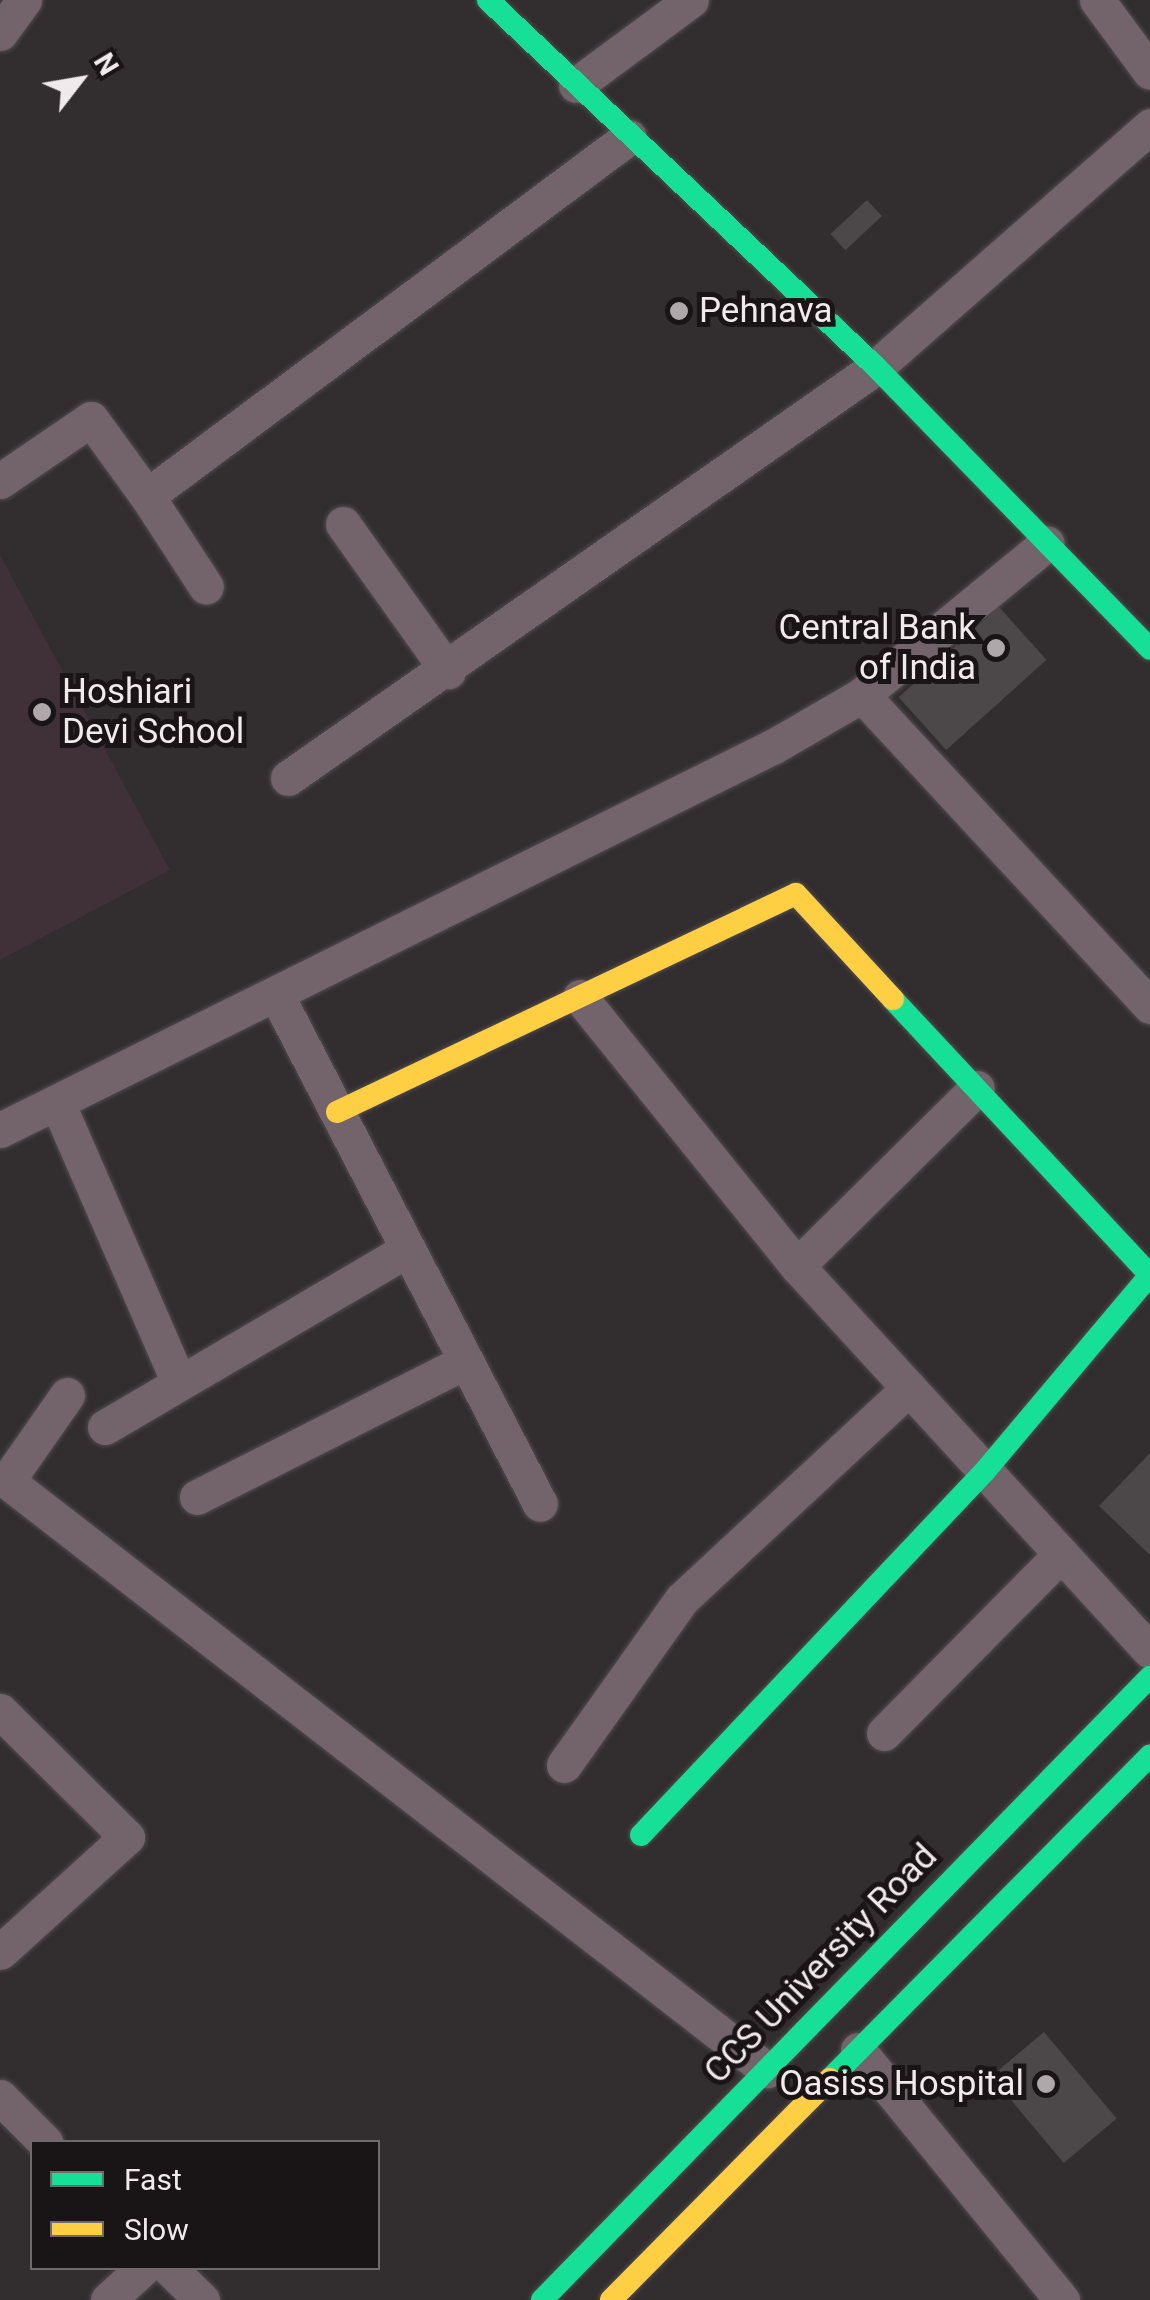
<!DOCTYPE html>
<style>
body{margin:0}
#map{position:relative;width:1150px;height:2300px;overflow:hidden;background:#322d2f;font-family:Roboto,sans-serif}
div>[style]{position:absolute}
.built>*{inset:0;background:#403038}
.building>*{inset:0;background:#4c484a;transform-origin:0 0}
.roads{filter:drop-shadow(0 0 2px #504c4d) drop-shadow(0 0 2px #504c4d)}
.street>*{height:35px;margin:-17.5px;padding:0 17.5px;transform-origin:17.5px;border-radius:17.5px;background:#73646b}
.fast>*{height:22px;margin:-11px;padding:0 11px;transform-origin:11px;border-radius:11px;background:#16e098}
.slow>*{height:22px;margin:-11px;padding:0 11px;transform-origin:11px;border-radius:11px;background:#ffcf43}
.dots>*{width:28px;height:28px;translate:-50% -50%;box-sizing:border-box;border:5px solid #191416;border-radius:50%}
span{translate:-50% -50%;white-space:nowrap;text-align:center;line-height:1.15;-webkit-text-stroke:10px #191416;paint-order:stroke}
.poi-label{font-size:35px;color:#f1eaed}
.left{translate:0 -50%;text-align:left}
.right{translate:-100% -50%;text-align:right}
.street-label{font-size:35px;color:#f1eaed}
.legend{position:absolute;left:30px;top:2140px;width:350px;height:130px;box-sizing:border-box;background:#191416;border:2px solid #6f6a6c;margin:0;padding:12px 18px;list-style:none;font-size:30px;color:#f1eaed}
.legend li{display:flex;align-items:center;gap:20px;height:50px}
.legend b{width:50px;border:2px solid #6f6a6c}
.north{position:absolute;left:30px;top:30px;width:100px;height:100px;-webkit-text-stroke:8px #191416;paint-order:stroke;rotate:59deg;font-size:28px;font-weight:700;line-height:40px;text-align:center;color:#f1eaed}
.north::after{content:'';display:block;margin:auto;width:35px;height:45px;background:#f1eaed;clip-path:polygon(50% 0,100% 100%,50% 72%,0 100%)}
</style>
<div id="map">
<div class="built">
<i style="clip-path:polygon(0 555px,170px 870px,0 960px)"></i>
</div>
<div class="building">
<i style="left:867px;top:200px;width:22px;height:50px;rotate:47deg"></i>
<i style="left:999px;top:607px;width:71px;height:135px;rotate:48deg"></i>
<i style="clip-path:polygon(1150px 1453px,1150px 1555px,1099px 1506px)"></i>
<i style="left:1044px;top:2032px;width:113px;height:69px;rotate:50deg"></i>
</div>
<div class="roads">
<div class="street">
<i style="left:1097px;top:0;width:89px;rotate:53.6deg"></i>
<i style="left:0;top:33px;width:41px;rotate:-54deg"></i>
<i style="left:576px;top:85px;width:143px;rotate:-36.5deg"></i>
<i style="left:0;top:481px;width:110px;rotate:-34.3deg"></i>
<i style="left:91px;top:419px;width:95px;rotate:54deg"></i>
<i style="left:147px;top:496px;width:601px;rotate:-36.68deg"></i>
<i style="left:147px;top:496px;width:108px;rotate:57deg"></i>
<i style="left:343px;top:524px;width:181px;rotate:54.5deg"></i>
<i style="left:862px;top:695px;width:424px;rotate:47.2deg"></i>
<i style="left:288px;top:778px;width:717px;rotate:-34.95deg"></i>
<i style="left:876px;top:367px;width:365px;rotate:-41.3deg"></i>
<i style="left:276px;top:994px;width:574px;rotate:62.63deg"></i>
<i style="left:580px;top:997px;width:346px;rotate:51.1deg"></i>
<i style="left:797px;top:1266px;width:253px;rotate:-44.7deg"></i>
<i style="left:57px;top:1102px;width:306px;rotate:66.5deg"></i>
<i style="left:0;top:1130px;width:864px;rotate:-26.39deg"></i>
<i style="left:774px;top:746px;width:102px;rotate:-30.1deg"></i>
<i style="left:862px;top:695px;width:239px;rotate:-39.4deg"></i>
<i style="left:797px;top:1266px;width:522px;rotate:47.48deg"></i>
<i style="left:67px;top:1395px;width:105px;rotate:124.9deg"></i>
<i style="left:7px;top:1481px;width:962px;rotate:37.78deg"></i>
<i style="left:105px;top:1427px;width:351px;rotate:-30.4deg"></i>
<i style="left:197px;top:1497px;width:301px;rotate:-26.8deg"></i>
<i style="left:0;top:1711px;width:179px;rotate:44.8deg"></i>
<i style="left:127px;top:1837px;width:171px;rotate:137.8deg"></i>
<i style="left:884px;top:1733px;width:252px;rotate:-45.3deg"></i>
<i style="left:564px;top:1765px;width:204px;rotate:-54.6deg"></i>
<i style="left:682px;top:1599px;width:310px;rotate:-42.9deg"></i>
<i style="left:858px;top:2050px;width:323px;rotate:50.8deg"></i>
<i style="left:0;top:2097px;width:64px;rotate:45deg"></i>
<i style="left:169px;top:2268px;width:46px;rotate:44.1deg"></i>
<i style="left:108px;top:2300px;width:47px;rotate:-42.4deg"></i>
</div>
<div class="fast">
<i style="left:488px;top:0;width:534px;rotate:43.41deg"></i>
<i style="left:876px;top:367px;width:393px;rotate:45.8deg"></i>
<i style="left:641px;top:1835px;width:501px;rotate:-46.62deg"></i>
<i style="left:985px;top:1471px;width:256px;rotate:-49.9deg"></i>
<i style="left:1150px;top:1275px;width:377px;rotate:-133deg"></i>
<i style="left:830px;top:2079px;width:455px;rotate:-45.3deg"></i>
<i style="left:542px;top:2300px;width:871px;rotate:-45.7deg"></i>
</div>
<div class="slow">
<i style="left:337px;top:1112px;width:508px;rotate:-25.41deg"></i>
<i style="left:796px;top:894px;width:143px;rotate:47.3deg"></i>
<i style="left:611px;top:2300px;width:311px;rotate:-45.3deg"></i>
</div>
</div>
<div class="dots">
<i style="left:679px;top:311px;background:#aea8aa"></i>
<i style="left:996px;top:648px;background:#aea8aa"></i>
<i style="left:42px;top:712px;background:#aea8aa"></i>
<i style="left:1046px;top:2084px;background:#aea8aa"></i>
</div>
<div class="poi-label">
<span class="left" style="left:699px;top:311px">Pehnava</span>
<span class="right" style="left:976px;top:648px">Central Bank<br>of India</span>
<span class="left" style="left:62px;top:712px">Hoshiari<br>Devi School</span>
<span class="right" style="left:1024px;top:2084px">Oasiss Hospital</span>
</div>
<div class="street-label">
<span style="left:821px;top:1964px;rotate:-46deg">CCS University Road</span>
</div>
<ul class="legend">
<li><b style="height:12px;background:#16e098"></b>Fast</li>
<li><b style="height:12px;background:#ffcf43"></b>Slow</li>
</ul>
<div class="north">N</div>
</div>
